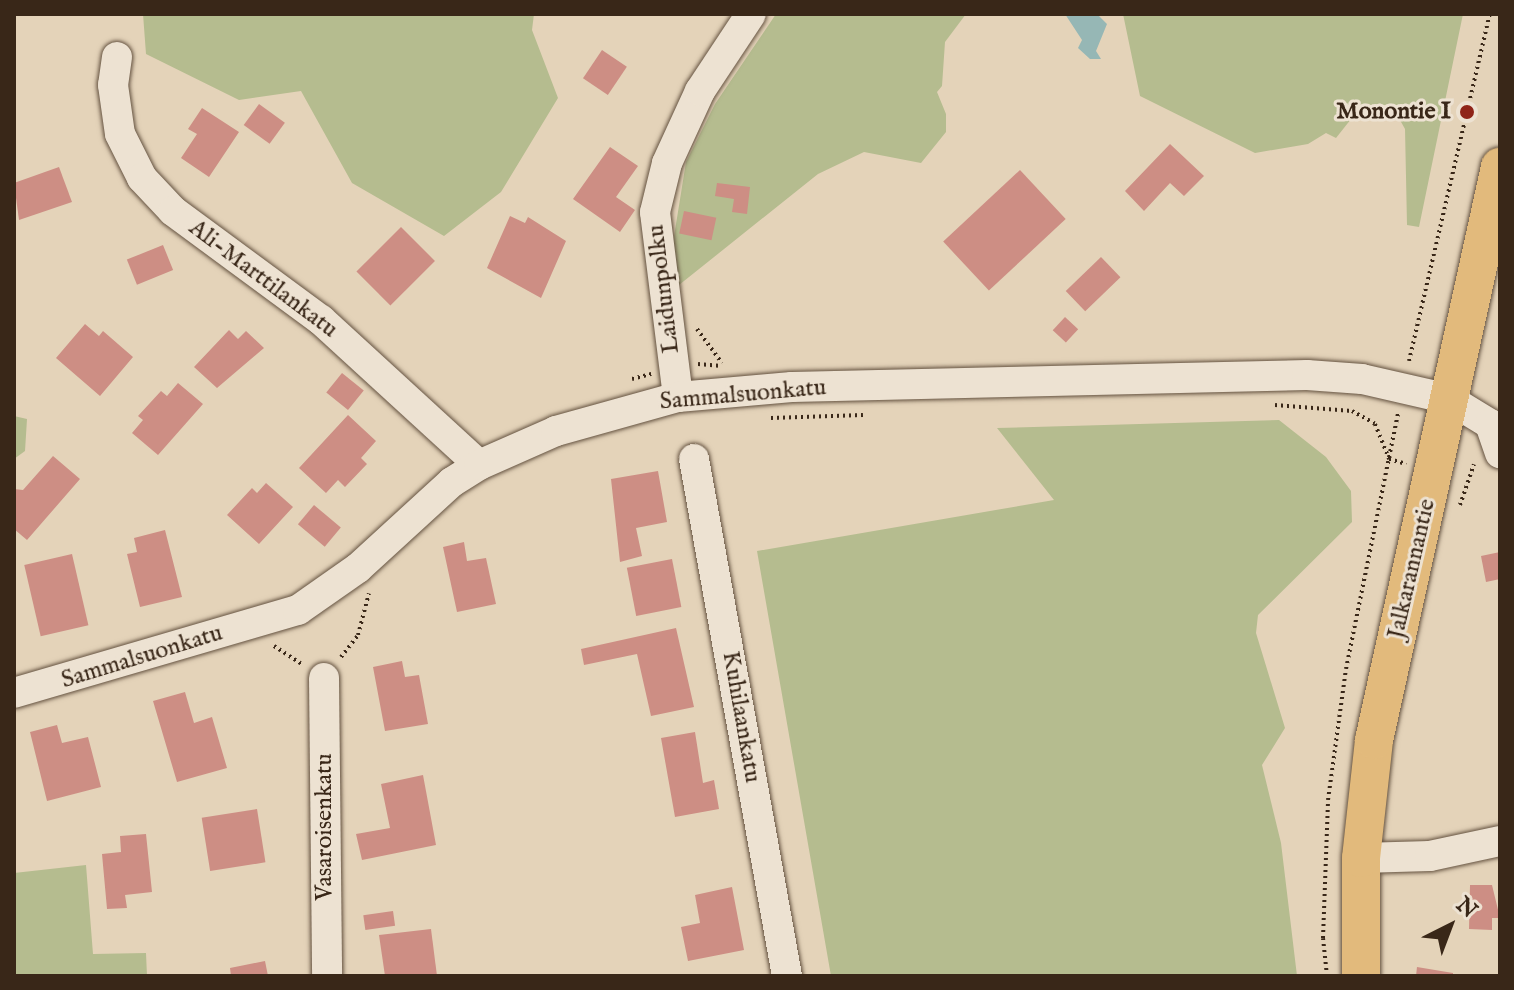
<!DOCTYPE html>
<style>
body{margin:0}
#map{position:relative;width:1514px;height:990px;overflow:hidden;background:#e4d3b9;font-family:"IM FELL English",serif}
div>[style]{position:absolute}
.green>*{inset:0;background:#b5bc8f}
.water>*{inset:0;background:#96b7b5}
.building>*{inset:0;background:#cd8e84;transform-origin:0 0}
.path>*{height:4px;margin-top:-2px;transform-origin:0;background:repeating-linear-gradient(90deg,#392718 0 2px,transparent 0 6px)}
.roads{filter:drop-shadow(0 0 2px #645240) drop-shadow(0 0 2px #645240)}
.minor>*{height:30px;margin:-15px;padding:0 15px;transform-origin:15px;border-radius:15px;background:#ede2d2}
.major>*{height:38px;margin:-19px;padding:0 19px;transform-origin:19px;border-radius:19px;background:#e2ba7c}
.dots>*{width:22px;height:22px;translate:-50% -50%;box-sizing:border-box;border:4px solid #ede2d2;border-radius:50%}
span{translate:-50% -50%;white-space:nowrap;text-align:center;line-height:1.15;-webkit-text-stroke:6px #ede2d2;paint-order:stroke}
.poi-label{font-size:24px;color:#392718;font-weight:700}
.right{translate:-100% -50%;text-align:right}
.street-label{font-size:24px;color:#392718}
.frame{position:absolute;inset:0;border:16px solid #392718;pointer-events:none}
.north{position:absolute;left:1410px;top:886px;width:80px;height:80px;-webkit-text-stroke:6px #ede2d2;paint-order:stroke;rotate:42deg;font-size:22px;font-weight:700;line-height:32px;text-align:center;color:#392718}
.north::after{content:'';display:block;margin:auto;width:28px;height:36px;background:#392718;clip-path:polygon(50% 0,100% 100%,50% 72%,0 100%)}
</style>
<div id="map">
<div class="green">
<i style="clip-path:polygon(143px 14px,534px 14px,532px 30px,558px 98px,501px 192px,444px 236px,352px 183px,301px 91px,239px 100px,146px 54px)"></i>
<i style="clip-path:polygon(776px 14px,966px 14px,945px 42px,942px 86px,937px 92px,946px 114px,946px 132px,921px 163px,864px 152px,818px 174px,679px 285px,672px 249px,686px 162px,715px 104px)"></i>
<i style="clip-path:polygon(1123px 14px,1463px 14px,1419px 227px,1407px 225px,1405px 129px,1391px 104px,1359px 109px,1336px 138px,1326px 133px,1308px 144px,1255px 153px,1140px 96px)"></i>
<i style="clip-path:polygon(14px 416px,27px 419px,25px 451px,14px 459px)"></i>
<i style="clip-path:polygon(1279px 420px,1326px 457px,1351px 491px,1352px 522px,1258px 615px,1256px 633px,1285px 728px,1262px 765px,1281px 843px,1297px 976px,831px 976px,757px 551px,1054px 500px,997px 428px)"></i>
<i style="clip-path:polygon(86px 865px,93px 954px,146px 953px,147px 976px,14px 976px,14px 873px)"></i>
</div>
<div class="water">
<i style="clip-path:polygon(1065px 14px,1097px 14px,1107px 24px,1096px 51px,1101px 59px,1090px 59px,1078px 48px,1082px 40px)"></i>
</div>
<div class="building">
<i style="left:602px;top:50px;width:30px;height:34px;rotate:34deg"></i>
<i style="left:259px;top:104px;width:32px;height:26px;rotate:36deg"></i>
<i style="clip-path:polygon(202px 108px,239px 132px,209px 177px,181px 158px,197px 134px,188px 129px)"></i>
<i style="clip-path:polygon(1170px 144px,1204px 176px,1184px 196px,1170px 183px,1144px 211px,1125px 191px)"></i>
<i style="clip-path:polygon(610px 147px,638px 166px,616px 197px,635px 210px,620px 232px,573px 199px)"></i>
<i style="clip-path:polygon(59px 167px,72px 202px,19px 220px,14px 183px)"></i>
<i style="left:1020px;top:170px;width:67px;height:105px;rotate:47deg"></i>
<i style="clip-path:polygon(717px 183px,750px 187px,747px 214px,732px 212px,734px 199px,715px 196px)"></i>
<i style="left:684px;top:211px;width:33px;height:23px;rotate:12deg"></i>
<i style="clip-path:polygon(510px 216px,525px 223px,528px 217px,566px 241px,541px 298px,487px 268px)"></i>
<i style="left:401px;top:227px;width:48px;height:63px;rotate:45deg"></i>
<i style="left:163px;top:245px;width:27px;height:39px;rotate:68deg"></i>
<i style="left:1101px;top:257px;width:28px;height:49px;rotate:46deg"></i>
<i style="left:1065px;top:317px;width:18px;height:18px;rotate:43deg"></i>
<i style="clip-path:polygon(85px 324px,99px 336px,103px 331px,133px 357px,100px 396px,56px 358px)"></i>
<i style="clip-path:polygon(229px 330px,238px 339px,246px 331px,264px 348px,217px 388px,194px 367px)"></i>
<i style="left:342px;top:373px;width:28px;height:25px;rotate:39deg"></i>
<i style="clip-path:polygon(178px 383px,203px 404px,158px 455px,132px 433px,143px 420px,138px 416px,161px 391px,167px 396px)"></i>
<i style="clip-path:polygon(348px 415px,376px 441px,361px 458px,367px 464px,345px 487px,338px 480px,326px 493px,299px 468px)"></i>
<i style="clip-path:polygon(53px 456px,80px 479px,27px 540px,14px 529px,14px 489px,23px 490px)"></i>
<i style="clip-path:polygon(658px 471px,667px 522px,636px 528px,642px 556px,620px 562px,611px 479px)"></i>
<i style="clip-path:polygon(266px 483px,293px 507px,259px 544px,227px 515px,252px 488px,257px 493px)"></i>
<i style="left:314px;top:505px;width:35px;height:25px;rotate:40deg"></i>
<i style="clip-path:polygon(165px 530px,182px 597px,140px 607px,127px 554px,137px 552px,134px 538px)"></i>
<i style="clip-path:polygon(464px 542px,467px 561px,486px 558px,496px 604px,457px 612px,443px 547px)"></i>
<i style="clip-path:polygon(1500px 552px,1500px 579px,1486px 582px,1481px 556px)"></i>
<i style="left:72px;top:554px;width:73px;height:49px;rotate:77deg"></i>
<i style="left:672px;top:559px;width:49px;height:46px;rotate:79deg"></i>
<i style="clip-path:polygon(676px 628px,694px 707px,651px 716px,637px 654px,584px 665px,581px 649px)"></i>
<i style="clip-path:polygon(402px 661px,405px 677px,419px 675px,428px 724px,385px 731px,373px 667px)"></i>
<i style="clip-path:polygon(185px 692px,194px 723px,212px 717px,227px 768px,177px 782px,153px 701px)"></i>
<i style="clip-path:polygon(57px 725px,62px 743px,88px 737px,101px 787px,47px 801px,30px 732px)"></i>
<i style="clip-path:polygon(695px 732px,703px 783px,714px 780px,719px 809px,675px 817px,661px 738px)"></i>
<i style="clip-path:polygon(423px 775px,436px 845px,362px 860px,356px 834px,390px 828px,381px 784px)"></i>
<i style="left:257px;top:809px;width:54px;height:56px;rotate:81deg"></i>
<i style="clip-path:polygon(146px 834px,152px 892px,125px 895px,127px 908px,107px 909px,102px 854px,121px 852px,120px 836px)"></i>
<i style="clip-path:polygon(1470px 885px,1492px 885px,1500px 918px,1492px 918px,1492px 930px,1469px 929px)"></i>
<i style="clip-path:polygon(732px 887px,744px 950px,688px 961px,681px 927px,700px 923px,695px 895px)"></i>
<i style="left:393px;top:911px;width:15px;height:30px;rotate:82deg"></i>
<i style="clip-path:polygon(431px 929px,437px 976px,385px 976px,379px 935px)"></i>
<i style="clip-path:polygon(265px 961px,268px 976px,231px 976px,230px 968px)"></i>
<i style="clip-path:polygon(1417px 967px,1453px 973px,1453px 976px,1416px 976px)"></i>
</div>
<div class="path">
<i style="left:697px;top:329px;width:42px;rotate:53.7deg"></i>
<i style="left:1409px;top:361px;width:356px;rotate:-76.9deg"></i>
<i style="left:698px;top:364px;width:24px;rotate:5deg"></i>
<i style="left:632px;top:379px;width:20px;rotate:-15deg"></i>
<i style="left:1275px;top:405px;width:77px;rotate:4.5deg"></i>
<i style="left:1352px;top:411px;width:26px;rotate:29deg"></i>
<i style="left:1375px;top:424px;width:38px;rotate:68deg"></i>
<i style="left:1389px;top:459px;width:18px;rotate:16deg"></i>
<i style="left:771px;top:418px;width:92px;rotate:-1.9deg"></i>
<i style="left:1460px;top:505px;width:43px;rotate:-71.1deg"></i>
<i style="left:274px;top:646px;width:35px;rotate:33deg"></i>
<i style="left:341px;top:657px;width:28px;rotate:-52deg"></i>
<i style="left:358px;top:635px;width:43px;rotate:-75.3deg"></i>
<i style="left:1327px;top:976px;width:38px;rotate:-96deg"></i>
<i style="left:1323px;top:938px;width:138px;rotate:-87.9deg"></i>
<i style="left:1328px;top:800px;width:132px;rotate:-82.2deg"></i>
<i style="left:1346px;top:669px;width:261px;rotate:-78.5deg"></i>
</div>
<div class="roads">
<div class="minor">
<i style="left:117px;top:57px;width:28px;rotate:98deg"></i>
<i style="left:113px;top:85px;width:49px;rotate:81.9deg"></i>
<i style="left:120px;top:134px;width:49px;rotate:63.4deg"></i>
<i style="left:142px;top:178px;width:45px;rotate:46.8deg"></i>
<i style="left:173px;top:211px;width:184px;rotate:36.4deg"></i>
<i style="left:321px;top:320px;width:214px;rotate:42.5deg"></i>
<i style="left:678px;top:397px;width:186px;rotate:-97.1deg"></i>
<i style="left:655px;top:212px;width:50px;rotate:-76.2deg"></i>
<i style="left:667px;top:163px;width:79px;rotate:-65.4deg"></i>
<i style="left:700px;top:91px;width:92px;rotate:-56.5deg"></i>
<i style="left:694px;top:459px;width:525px;rotate:79.8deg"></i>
<i style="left:324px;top:678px;width:298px;rotate:89.4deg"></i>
<i style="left:14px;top:693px;width:296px;rotate:-16.3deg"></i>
<i style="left:298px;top:610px;width:73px;rotate:-35deg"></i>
<i style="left:358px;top:568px;width:127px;rotate:-42.5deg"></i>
<i style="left:452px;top:482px;width:32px;rotate:-32deg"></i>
<i style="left:479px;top:465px;width:84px;rotate:-23.8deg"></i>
<i style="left:556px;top:431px;width:127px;rotate:-15.6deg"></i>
<i style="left:678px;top:397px;width:114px;rotate:-5deg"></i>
<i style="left:792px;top:387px;width:515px;rotate:-1.33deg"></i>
<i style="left:1307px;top:375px;width:55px;rotate:4.2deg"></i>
<i style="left:1362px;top:379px;width:89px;rotate:12.9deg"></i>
<i style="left:1449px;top:399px;width:48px;rotate:31.4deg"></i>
<i style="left:1490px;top:424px;width:31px;rotate:71deg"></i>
<i style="left:1361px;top:858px;width:69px;rotate:-1.7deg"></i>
<i style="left:1430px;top:856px;width:72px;rotate:-12.1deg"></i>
</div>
<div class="major">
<i style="left:1361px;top:976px;width:118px;rotate:-90deg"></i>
<i style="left:1361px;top:858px;width:119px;rotate:-83.7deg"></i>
<i style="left:1374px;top:740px;width:587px;rotate:-77.6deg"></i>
</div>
</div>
<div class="dots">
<i style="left:1467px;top:112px;background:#8f2418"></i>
</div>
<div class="poi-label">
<span class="right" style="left:1451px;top:112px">Monontie I</span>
</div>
<div class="street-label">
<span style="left:263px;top:279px;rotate:37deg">Ali-Marttilankatu</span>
<span style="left:664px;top:289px;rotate:-97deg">Laidunpolku</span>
<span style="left:743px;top:395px;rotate:-5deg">Sammalsuonkatu</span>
<span style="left:1412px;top:569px;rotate:-77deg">Jalkarannantie</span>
<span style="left:142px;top:657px;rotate:-17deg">Sammalsuonkatu</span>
<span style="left:741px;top:717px;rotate:80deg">Kuhilaankatu</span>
<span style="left:325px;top:827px;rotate:-90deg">Vasaroisenkatu</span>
</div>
<div class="frame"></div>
<div class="north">N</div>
</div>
